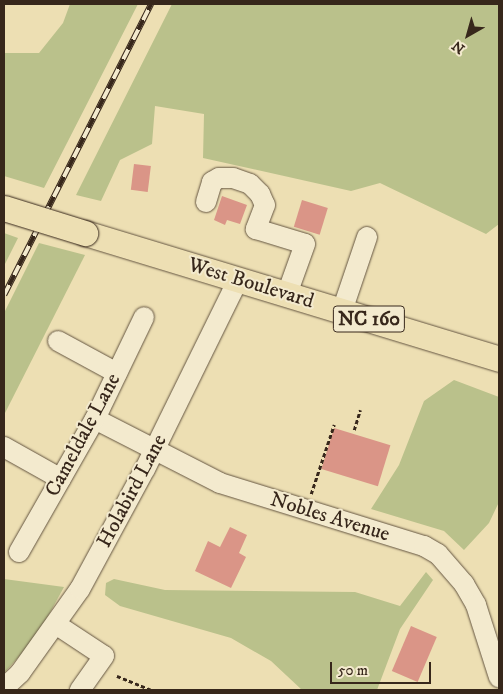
<!DOCTYPE html>
<style>
body{margin:0}
#map{position:relative;width:503px;height:694px;overflow:hidden;background:#eddfb3;font-family:"IM FELL DW Pica",serif}
div>[style]{position:absolute}
.green>*{inset:0;background:#bac18b}
.building>*{inset:0;background:#da9587;transform-origin:0 0}
.path>*{height:2.5px;margin-top:-1.25px;transform-origin:0;background:repeating-linear-gradient(90deg,#37271b 0 4px,transparent 0 6.5px)}
.roads{filter:drop-shadow(0 0 1px #645541) drop-shadow(0 0 1px #645541)}
.minor>*{height:20px;margin:-10px;padding:0 10px;transform-origin:10px;border-radius:10px;background:#f3eace}
.major>*{height:25px;margin:-12.5px;padding:0 12.5px;transform-origin:12.5px;border-radius:12.5px;background:#eddfb3}
.rail>*{height:5.5px;margin-top:-2.75px;transform-origin:0;background:repeating-linear-gradient(90deg,#f3eace 0 11px,#37271b 0 22px);box-sizing:border-box;border-block:1px solid #37271b}
.bridges{filter:drop-shadow(0 0 1px #37271b) drop-shadow(0 0 1px #37271b)}
.major-bridge>*{height:25px;margin:-12.5px;padding:0 12.5px;transform-origin:12.5px;border-radius:12.5px;background:#eddfb3}
span{translate:-50% -50%;white-space:nowrap;text-align:center;line-height:1.15;-webkit-text-stroke:4px #f3eace;paint-order:stroke}
.shield-label span{padding:1px 4px;background:#f3eace;border:1px solid;border-radius:4px;-webkit-text-stroke-width:0}
.shield-label{font-size:20px;color:#37271b;font-weight:700}
.street-label{font-size:21px;color:#37271b}
.frame{position:absolute;inset:0;border:5px solid #37271b;pointer-events:none}
.north{position:absolute;left:443px;top:10px;width:50px;height:50px;-webkit-text-stroke:4px #f3eace;paint-order:stroke;rotate:218deg;font-size:14px;font-weight:700;line-height:20px;text-align:center;color:#37271b}
.north::after{content:'';display:block;margin:auto;width:18px;height:22px;background:#37271b;clip-path:polygon(50% 0,100% 100%,50% 72%,0 100%)}
.scale{position:absolute;left:330px;top:662px;width:101px;height:22px;box-sizing:border-box;border:2px solid #37271b;border-top:0;padding-left:6px;font-size:15px;line-height:18px;white-space:nowrap;color:#37271b;-webkit-text-stroke:4px #f3eace;paint-order:stroke}
</style>
<div id="map">
<div class="green">
<i style="clip-path:polygon(70px 4px,138px 4px,44px 188px,4px 176px,4px 53px,39px 53px,63px 23px)"></i>
<i style="clip-path:polygon(172px 4px,499px 4px,499px 224px,486px 234px,380px 183px,351px 191px,203px 158px,204px 114px,155px 106px,152px 144px,120px 160px,101px 201px,76px 195px)"></i>
<i style="clip-path:polygon(4px 233px,18px 238px,4px 266px)"></i>
<i style="clip-path:polygon(39px 243px,85px 255px,4px 415px,4px 313px)"></i>
<i style="clip-path:polygon(454px 380px,499px 397px,499px 502px,489px 523px,464px 550px,444px 531px,371px 509px,399px 465px,424px 401px)"></i>
<i style="clip-path:polygon(426px 572px,433px 580px,400px 629px,377px 690px,302px 690px,271px 661px,231px 638px,120px 606px,105px 595px,106px 583px,114px 579px,165px 590px,355px 592px,400px 606px)"></i>
<i style="clip-path:polygon(4px 579px,64px 587px,36px 638px,4px 673px)"></i>
</div>
<div class="building">
<i style="left:134px;top:164px;width:17px;height:26px;rotate:7deg"></i>
<i style="clip-path:polygon(222px 196px,247px 205px,240px 224px,227px 220px,225px 225px,214px 220px)"></i>
<i style="left:302px;top:200px;width:27px;height:28px;rotate:17deg"></i>
<i style="left:334px;top:428px;width:59px;height:43px;rotate:17deg"></i>
<i style="clip-path:polygon(230px 527px,247px 535px,239px 553px,246px 557px,231px 588px,195px 571px,208px 541px,220px 547px)"></i>
<i style="left:411px;top:626px;width:28px;height:49px;rotate:23deg"></i>
</div>
<div class="path">
<i style="left:354px;top:430px;width:21px;rotate:-73deg"></i>
<i style="left:311px;top:494px;width:73px;rotate:-71.6deg"></i>
<i style="left:117px;top:676px;width:37px;rotate:22deg"></i>
</div>
<div class="roads">
<div class="minor">
<i style="left:206px;top:202px;width:21px;rotate:-73deg"></i>
<i style="left:212px;top:182px;width:8px;rotate:-30deg"></i>
<i style="left:219px;top:178px;width:14px"></i>
<i style="left:233px;top:178px;width:18px;rotate:19deg"></i>
<i style="left:250px;top:184px;width:14px;rotate:45deg"></i>
<i style="left:260px;top:194px;width:12px;rotate:66deg"></i>
<i style="left:265px;top:205px;width:26px;rotate:111deg"></i>
<i style="left:256px;top:229px;width:51px;rotate:17deg"></i>
<i style="left:305px;top:244px;width:53px;rotate:109.8deg"></i>
<i style="left:342px;top:311px;width:78px;rotate:-71.3deg"></i>
<i style="left:58px;top:341px;width:67px;rotate:28.5deg"></i>
<i style="left:95px;top:419px;width:140px;rotate:27.1deg"></i>
<i style="left:220px;top:483px;width:214px;rotate:17.2deg"></i>
<i style="left:424px;top:546px;width:16px;rotate:30deg"></i>
<i style="left:438px;top:554px;width:40px;rotate:49deg"></i>
<i style="left:464px;top:584px;width:24px;rotate:60deg"></i>
<i style="left:476px;top:605px;width:76px;rotate:72.3deg"></i>
<i style="left:4px;top:447px;width:65px;rotate:29.3deg"></i>
<i style="left:19px;top:552px;width:153px;rotate:-60.3deg"></i>
<i style="left:95px;top:419px;width:113px;rotate:-64.3deg"></i>
<i style="left:57px;top:625px;width:56px;rotate:33.4deg"></i>
<i style="left:104px;top:656px;width:42px;rotate:125.2deg"></i>
<i style="left:4px;top:688px;width:22px;rotate:-43deg"></i>
<i style="left:20px;top:673px;width:103px;rotate:-54.5deg"></i>
<i style="left:80px;top:589px;width:136px;rotate:-61.6deg"></i>
<i style="left:145px;top:469px;width:211px;rotate:-63.8deg"></i>
</div>
<div class="major">
<i style="left:85px;top:233px;width:433px;rotate:16.9deg"></i>
</div>
</div>
<div class="rail">
<i style="left:4px;top:295px;width:326px;rotate:-63.2deg"></i>
</div>
<div class="bridges">
<div class="major-bridge">
<i style="left:4px;top:208px;width:85px;rotate:17.2deg"></i>
</div>
</div>
<div class="shield-label">
<span style="left:369px;top:319px">NC 160</span>
</div>
<div class="street-label">
<span style="left:251px;top:283px;rotate:17deg">West Boulevard</span>
<span style="left:83px;top:435px;rotate:-62deg">Cameldale Lane</span>
<span style="left:132px;top:491px;rotate:-62deg">Holabird Lane</span>
<span style="left:330px;top:517px;rotate:17deg">Nobles Avenue</span>
</div>
<div class="frame"></div>
<div class="north">N</div>
<div class="scale">50 m</div>
</div>
